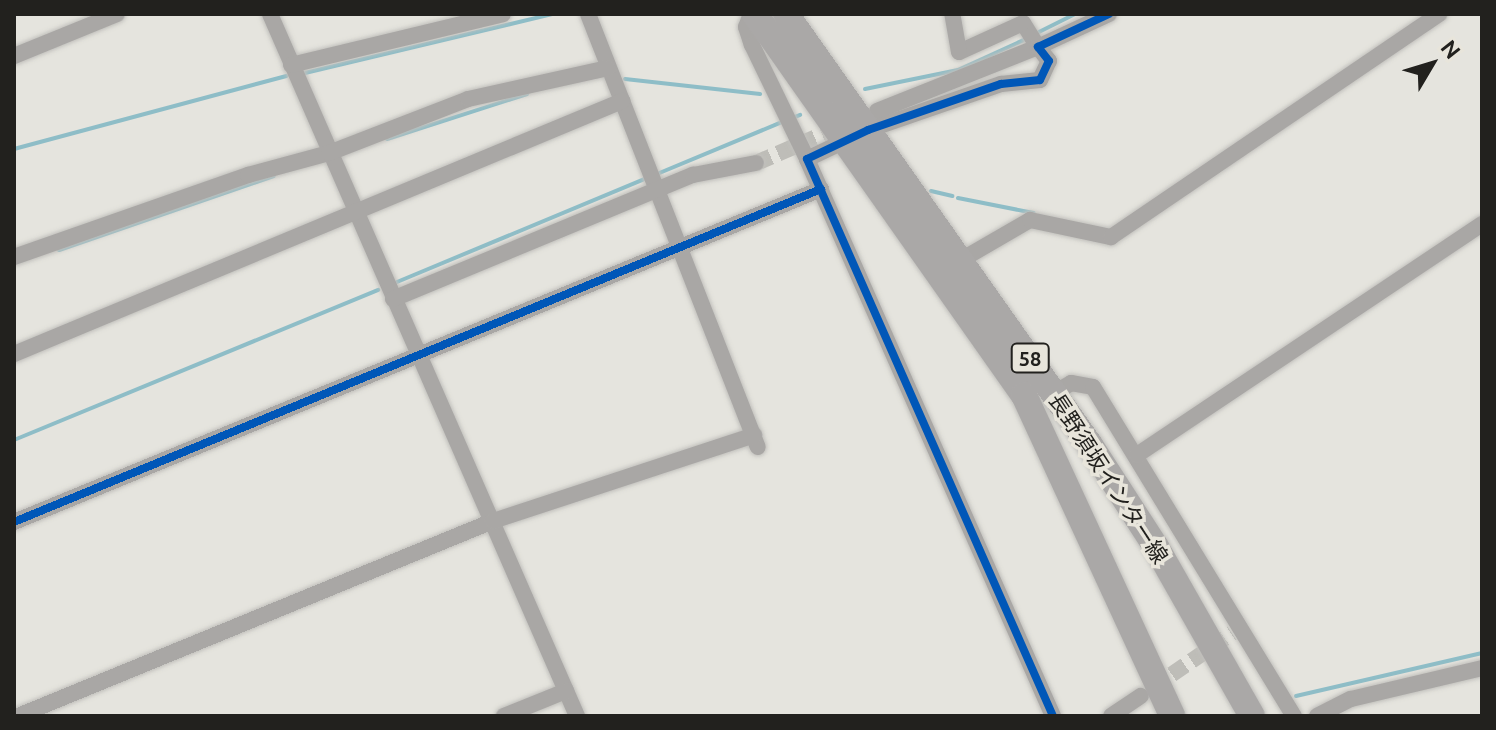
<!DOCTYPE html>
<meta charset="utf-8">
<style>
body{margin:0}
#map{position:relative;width:1496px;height:730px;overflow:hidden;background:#e5e4de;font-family:Ubuntu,"Noto Sans JP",sans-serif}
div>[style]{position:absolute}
.stream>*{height:4px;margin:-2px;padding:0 2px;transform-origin:2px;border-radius:2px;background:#8ebdc7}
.street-tunnel>*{height:16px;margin-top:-8px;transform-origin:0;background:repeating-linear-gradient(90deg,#bebdb8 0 16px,transparent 0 24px)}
.roads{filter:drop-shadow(0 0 2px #c1c0bc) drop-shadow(0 0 2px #c1c0bc)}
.street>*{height:16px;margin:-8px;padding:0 8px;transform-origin:8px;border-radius:8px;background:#a9a7a5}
.primary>*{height:26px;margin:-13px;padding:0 13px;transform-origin:13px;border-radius:13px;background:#aaa8a7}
.cycleway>*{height:8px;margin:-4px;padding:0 4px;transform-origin:4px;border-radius:4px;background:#0057b8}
span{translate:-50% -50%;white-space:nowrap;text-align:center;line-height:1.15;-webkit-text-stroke:7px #e8e5db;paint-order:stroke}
.shield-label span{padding:2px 6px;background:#e8e5db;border:2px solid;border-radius:6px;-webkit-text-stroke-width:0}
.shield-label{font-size:20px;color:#22211e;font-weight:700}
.street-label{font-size:22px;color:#22211e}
.frame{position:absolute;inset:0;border:16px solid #22211e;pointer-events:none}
.north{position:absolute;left:1392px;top:24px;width:80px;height:80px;-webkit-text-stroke:6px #e8e5db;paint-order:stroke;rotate:52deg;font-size:22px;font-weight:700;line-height:32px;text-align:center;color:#22211e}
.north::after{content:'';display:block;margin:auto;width:28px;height:36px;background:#22211e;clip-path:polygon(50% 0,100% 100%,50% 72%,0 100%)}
</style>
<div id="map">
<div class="stream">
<i style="left:1033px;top:35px;width:47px;rotate:-26.6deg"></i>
<i style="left:305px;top:73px;width:254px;rotate:-13.4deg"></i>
<i style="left:625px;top:79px;width:136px;rotate:6.3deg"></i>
<i style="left:865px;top:89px;width:95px;rotate:-11.5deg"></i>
<i style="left:958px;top:70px;width:75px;rotate:-24.5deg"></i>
<i style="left:790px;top:119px;width:11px;rotate:-22deg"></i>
<i style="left:387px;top:139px;width:147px;rotate:-17.8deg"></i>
<i style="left:14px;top:149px;width:282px;rotate:-15deg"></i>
<i style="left:657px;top:174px;width:135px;rotate:-22.6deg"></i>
<i style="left:931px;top:191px;width:22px;rotate:13deg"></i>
<i style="left:958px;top:198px;width:77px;rotate:11.2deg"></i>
<i style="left:59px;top:250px;width:227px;rotate:-19deg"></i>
<i style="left:397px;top:282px;width:273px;rotate:-22.6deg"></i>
<i style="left:14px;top:440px;width:394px;rotate:-22.4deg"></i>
<i style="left:1296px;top:696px;width:191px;rotate:-13deg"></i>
</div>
<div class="street-tunnel">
<i style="left:756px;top:163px;width:94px;rotate:-23.3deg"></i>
<i style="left:1152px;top:688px;width:97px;rotate:-34.5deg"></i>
</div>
<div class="roads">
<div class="street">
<i style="left:270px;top:14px;width:766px;rotate:66.38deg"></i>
<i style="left:588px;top:14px;width:465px;rotate:68.6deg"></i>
<i style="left:751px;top:14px;width:14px;rotate:111deg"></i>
<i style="left:746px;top:27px;width:19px;rotate:72deg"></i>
<i style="left:752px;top:45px;width:127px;rotate:64.2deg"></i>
<i style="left:14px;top:56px;width:111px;rotate:-22.2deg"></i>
<i style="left:291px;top:65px;width:218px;rotate:-13.5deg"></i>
<i style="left:877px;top:111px;width:173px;rotate:-21.7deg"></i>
<i style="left:1038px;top:47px;width:28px;rotate:-122deg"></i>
<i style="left:1023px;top:23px;width:70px;rotate:155.6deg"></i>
<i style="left:959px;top:52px;width:39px;rotate:-100deg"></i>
<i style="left:14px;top:257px;width:248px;rotate:-19.3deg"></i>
<i style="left:248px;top:175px;width:84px;rotate:-15.2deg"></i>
<i style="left:329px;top:153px;width:149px;rotate:-21.2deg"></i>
<i style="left:468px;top:99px;width:143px;rotate:-12.5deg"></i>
<i style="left:961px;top:260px;width:80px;rotate:-30.1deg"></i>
<i style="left:1030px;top:220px;width:83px;rotate:11.9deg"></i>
<i style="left:1111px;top:237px;width:397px;rotate:-34.2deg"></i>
<i style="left:393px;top:299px;width:325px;rotate:-22.5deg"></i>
<i style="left:693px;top:175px;width:64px;rotate:-10.8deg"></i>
<i style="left:14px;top:354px;width:659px;rotate:-22.59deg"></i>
<i style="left:1054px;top:393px;width:20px;rotate:-30deg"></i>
<i style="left:1071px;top:383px;width:22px;rotate:10deg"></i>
<i style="left:1093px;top:387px;width:386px;rotate:58.6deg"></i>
<i style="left:1137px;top:455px;width:415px;rotate:-33.8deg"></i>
<i style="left:14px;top:522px;width:873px;rotate:-22.42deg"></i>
<i style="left:18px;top:716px;width:513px;rotate:-22.32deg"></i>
<i style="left:493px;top:521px;width:275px;rotate:-18.2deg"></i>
<i style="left:504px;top:716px;width:67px;rotate:-22deg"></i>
<i style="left:1053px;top:716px;width:609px;rotate:-113.83deg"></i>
<i style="left:807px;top:159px;width:68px;rotate:-25.4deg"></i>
<i style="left:868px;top:130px;width:141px;rotate:-19.1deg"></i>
<i style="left:1001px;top:84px;width:39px;rotate:-6deg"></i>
<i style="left:1040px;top:80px;width:21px;rotate:-65deg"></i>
<i style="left:1049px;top:61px;width:18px;rotate:-128deg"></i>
<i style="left:1038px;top:47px;width:78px;rotate:-24.9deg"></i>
<i style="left:1111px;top:716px;width:36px;rotate:-34deg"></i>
<i style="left:1317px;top:716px;width:38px;rotate:-27deg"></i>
<i style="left:1351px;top:699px;width:135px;rotate:-13.3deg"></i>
</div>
<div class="primary">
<i style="left:755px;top:14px;width:466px;rotate:54.8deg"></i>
<i style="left:1024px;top:395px;width:353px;rotate:65.2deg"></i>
<i style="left:786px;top:14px;width:527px;rotate:54.8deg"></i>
<i style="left:1090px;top:445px;width:121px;rotate:57.1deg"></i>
<i style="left:1156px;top:547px;width:194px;rotate:60.4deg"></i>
</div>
</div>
<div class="cycleway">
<i style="left:14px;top:522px;width:873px;rotate:-22.42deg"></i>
<i style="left:1053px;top:716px;width:609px;rotate:-113.83deg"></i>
<i style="left:807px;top:159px;width:68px;rotate:-25.4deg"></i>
<i style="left:868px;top:130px;width:141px;rotate:-19.1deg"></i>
<i style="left:1001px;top:84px;width:39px;rotate:-6deg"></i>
<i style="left:1040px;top:80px;width:21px;rotate:-65deg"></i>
<i style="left:1049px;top:61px;width:18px;rotate:-128deg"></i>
<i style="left:1038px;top:47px;width:78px;rotate:-24.9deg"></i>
</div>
<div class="shield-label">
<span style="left:1030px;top:358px">58</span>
</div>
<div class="street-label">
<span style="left:1109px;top:478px;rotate:57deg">長野須坂インター線</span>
</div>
<div class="frame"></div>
<div class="north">N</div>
</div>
